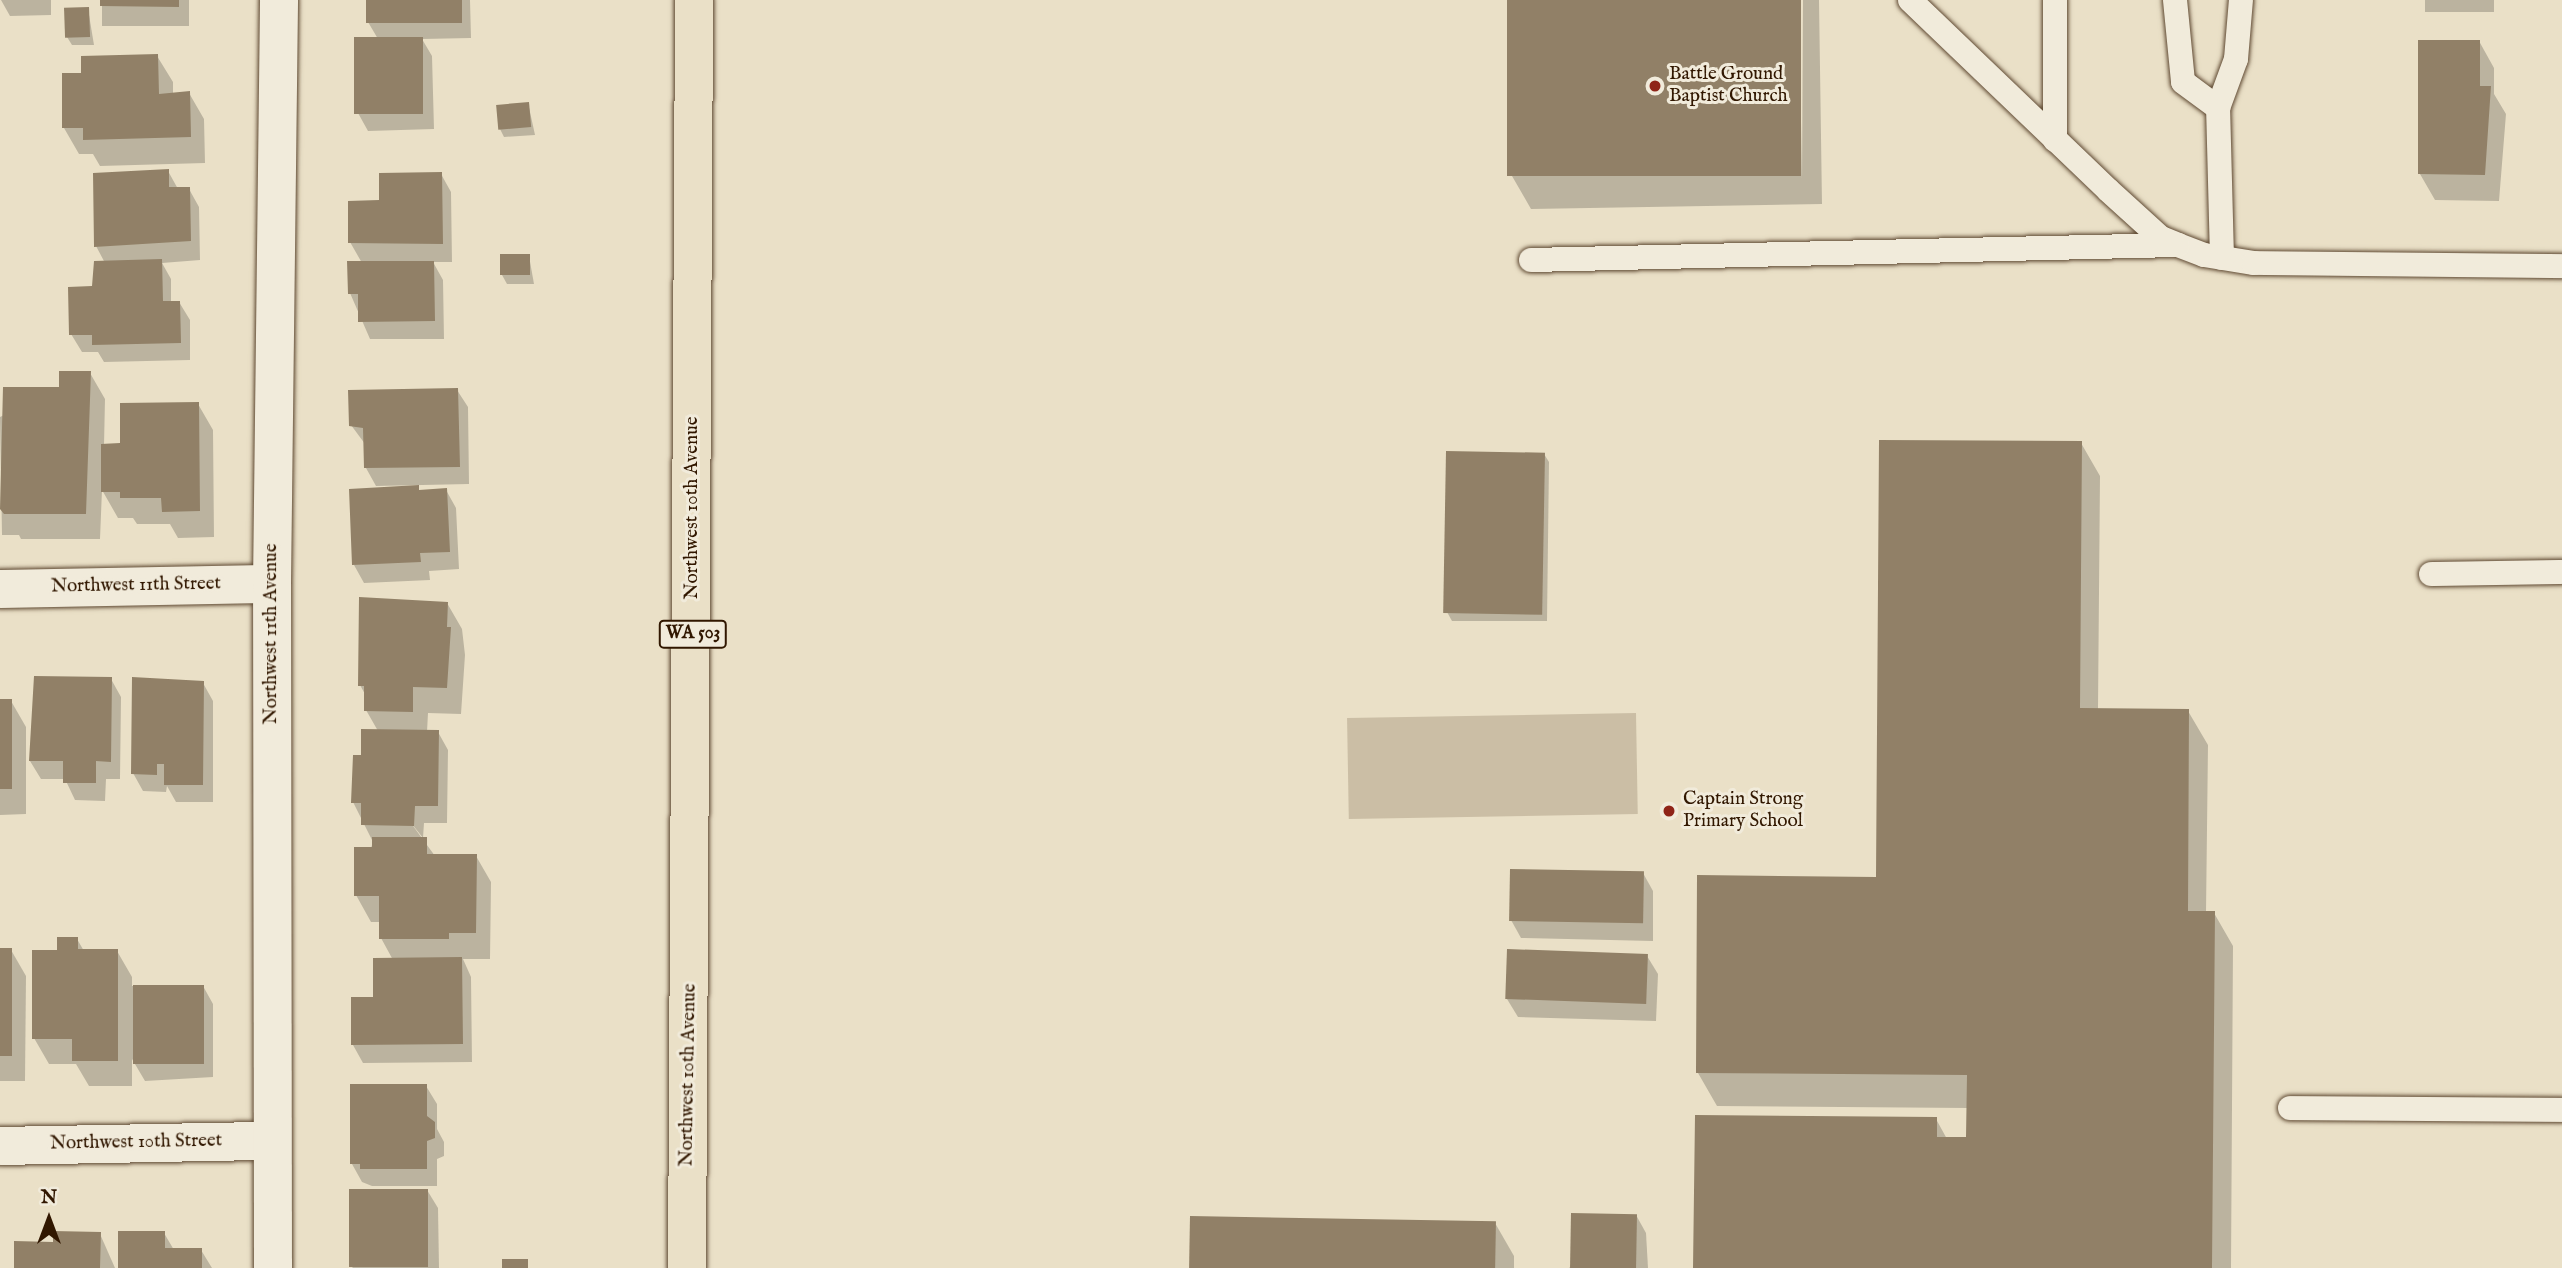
<!DOCTYPE html>
<style>
body{margin:0}
#map{position:relative;width:2562px;height:1268px;overflow:hidden;background:#eae0c7;font-family:"IM FELL English",serif}
div>[style]{position:absolute}
.green>*{inset:0;background:#cbbea5;transform-origin:0 0}
.shadow>*{inset:0;background:#0003;transform-origin:0 0}
.building>*{inset:0;background:#918067;transform-origin:0 0}
.roads{filter:drop-shadow(0 0 2px #5f4932) drop-shadow(0 0 2px #5f4932)}
.service>*{height:24px;margin:-12px;padding:0 12px;transform-origin:12px;border-radius:12px;background:#f1ebdb}
.minor>*{height:38px;margin:-19px;padding:0 19px;transform-origin:19px;border-radius:19px;background:#f1ebdb}
.primary>*{height:38px;margin:-19px;padding:0 19px;transform-origin:19px;border-radius:19px;background:#eae0c7}
.dots>*{width:19px;height:19px;translate:-50% -50%;box-sizing:border-box;border:4px solid #f1ebdb;border-radius:50%}
span{translate:-50% -50%;white-space:nowrap;text-align:center;line-height:1.15;-webkit-text-stroke:6px #f1ebdb;paint-order:stroke}
.shield-label span{padding:2px 5px;background:#f1ebdb;border:2px solid;border-radius:5px;-webkit-text-stroke-width:0}
.shield-label{font-size:18px;color:#311700;font-weight:700}
.poi-label{font-size:19px;color:#311700}
.left{translate:0 -50%;text-align:left}
.street-label{font-size:19px;color:#311700}
.north{position:absolute;left:14px;top:1184px;width:70px;height:70px;-webkit-text-stroke:5px #f1ebdb;paint-order:stroke;rotate:0deg;font-size:19px;font-weight:700;line-height:28px;text-align:center;color:#311700}
.north::after{content:'';display:block;margin:auto;width:24px;height:32px;background:#311700;clip-path:polygon(50% 0,100% 100%,50% 72%,0 100%)}
</style>
<div id="map">
<div class="green">
<i style="left:1636px;top:713px;width:101px;height:289px;rotate:89deg"></i>
</div>
<div class="shadow">
<i style="clip-path:polygon(1px 0,51px 0,51px 15px,10px 16px)"></i>
<i style="left:102px;top:0;width:87px;height:26px"></i>
<i style="clip-path:polygon(368px 0,470px 0,471px 38px,422px 39px,432px 56px,434px 129px,368px 131px,358px 113px,378px 39px,368px 22px)"></i>
<i style="clip-path:polygon(1509px 0,1799px 0,1802px 180px,1803px 0,1819px 0,1822px 204px,1531px 209px,1512px 176px)"></i>
<i style="left:2425px;top:0;width:69px;height:12px"></i>
<i style="clip-path:polygon(88px 9px,94px 45px,72px 45px,67px 37px)"></i>
<i style="clip-path:polygon(2479px 41px,2494px 68px,2494px 94px,2506px 114px,2499px 201px,2435px 200px,2420px 174px)"></i>
<i style="clip-path:polygon(157px 56px,173px 82px,173px 94px,189px 93px,204px 119px,205px 163px,100px 166px,93px 154px,79px 154px,64px 128px,83px 75px)"></i>
<i style="clip-path:polygon(528px 103px,535px 135px,504px 137px,500px 129px)"></i>
<i style="clip-path:polygon(168px 171px,178px 189px,189px 189px,199px 207px,200px 260px,162px 263px,171px 279px,171px 303px,179px 302px,190px 320px,190px 360px,104px 362px,98px 352px,82px 352px,71px 334px,105px 263px,96px 246px)"></i>
<i style="clip-path:polygon(441px 174px,451px 192px,452px 262px,433px 262px,443px 280px,444px 339px,370px 339px,350px 293px,362px 263px,350px 242px,381px 202px)"></i>
<i style="clip-path:polygon(529px 256px,534px 284px,507px 284px,502px 275px)"></i>
<i style="clip-path:polygon(90px 373px,105px 399px,104px 446px,122px 445px,198px 404px,213px 430px,214px 537px,178px 538px,170px 524px,137px 524px,133px 518px,118px 518px,102px 490px,100px 539px,21px 539px,19px 535px,2px 535px,0 417px)"></i>
<i style="clip-path:polygon(457px 390px,468px 407px,469px 484px,376px 486px,366px 468px,365px 444px,351px 425px)"></i>
<i style="clip-path:polygon(2081px 443px,2100px 476px,2098px 710px,2188px 711px,2208px 745px,2206px 913px,2214px 913px,2233px 946px,2231px 1268px,1695px 1268px,1936px 1119px,1947px 1139px,1968px 1139px,1968px 1108px,1717px 1106px,1698px 1073px,1878px 878px)"></i>
<i style="clip-path:polygon(1544px 454px,1549px 462px,1547px 621px,1452px 621px,1447px 612px)"></i>
<i style="clip-path:polygon(446px 490px,456px 508px,459px 569px,429px 571px,430px 580px,364px 583px,354px 565px)"></i>
<i style="clip-path:polygon(447px 603px,462px 629px,465px 655px,461px 714px,428px 713px,427px 732px,438px 732px,448px 750px,447px 823px,424px 823px,423px 838px,408px 819px,435px 856px,476px 856px,491px 882px,490px 959px,463px 959px,471px 977px,472px 1062px,363px 1063px,353px 1045px,393px 960px,381px 938px,381px 922px,371px 922px,356px 895px,373px 842px,353px 802px,363px 757px,378px 731px,366px 710px,366px 696px,360px 685px)"></i>
<i style="clip-path:polygon(111px 679px,121px 697px,120px 779px,106px 779px,105px 801px,75px 800px,65px 779px,41px 779px,30px 761px)"></i>
<i style="clip-path:polygon(203px 683px,213px 701px,213px 802px,176px 802px,167px 786px,166px 792px,143px 791px,133px 773px)"></i>
<i style="clip-path:polygon(0 701px,11px 701px,26px 727px,26px 814px,0 815px)"></i>
<i style="clip-path:polygon(1643px 873px,1653px 891px,1653px 941px,1521px 938px,1511px 920px)"></i>
<i style="clip-path:polygon(77px 939px,84px 951px,117px 951px,132px 977px,132px 986px,203px 986px,213px 1004px,213px 1077px,145px 1081px,132px 1059px,132px 1086px,89px 1086px,76px 1064px,49px 1064px,34px 1038px,58px 952px)"></i>
<i style="clip-path:polygon(0 950px,11px 950px,26px 976px,25px 1081px,0 1081px)"></i>
<i style="clip-path:polygon(1647px 956px,1658px 974px,1656px 1021px,1518px 1017px,1507px 999px)"></i>
<i style="clip-path:polygon(426px 1086px,437px 1104px,437px 1129px,444px 1142px,444px 1156px,437px 1159px,437px 1186px,372px 1186px,362px 1182px,352px 1164px)"></i>
<i style="clip-path:polygon(427px 1190px,438px 1208px,439px 1268px,352px 1268px)"></i>
<i style="clip-path:polygon(1636px 1215px,1646px 1233px,1648px 1268px,1569px 1268px)"></i>
<i style="clip-path:polygon(1495px 1223px,1514px 1256px,1514px 1268px,1191px 1268px)"></i>
<i style="clip-path:polygon(164px 1233px,174px 1250px,201px 1250px,212px 1268px,120px 1268px)"></i>
<i style="clip-path:polygon(100px 1234px,115px 1268px,16px 1268px,55px 1244px)"></i>
</div>
<div class="building">
<i style="clip-path:polygon(100px 0,179px 0,179px 7px,100px 6px)"></i>
<i style="left:366px;top:0;width:96px;height:23px"></i>
<i style="left:1507px;top:0;width:294px;height:176px"></i>
<i style="left:89px;top:7px;width:30px;height:25px;rotate:88deg"></i>
<i style="left:354px;top:37px;width:69px;height:77px"></i>
<i style="clip-path:polygon(2418px 40px,2480px 40px,2480px 86px,2491px 86px,2485px 175px,2418px 174px)"></i>
<i style="clip-path:polygon(158px 54px,159px 94px,190px 91px,191px 137px,83px 140px,83px 128px,62px 128px,62px 73px,81px 73px,81px 56px)"></i>
<i style="left:529px;top:102px;width:25px;height:33px;rotate:85deg"></i>
<i style="clip-path:polygon(169px 169px,169px 187px,190px 187px,191px 241px,94px 247px,93px 173px)"></i>
<i style="clip-path:polygon(442px 172px,443px 244px,348px 243px,348px 201px,379px 200px,379px 173px)"></i>
<i style="left:500px;top:254px;width:30px;height:21px"></i>
<i style="clip-path:polygon(162px 259px,163px 301px,180px 301px,181px 343px,92px 345px,92px 335px,69px 335px,68px 287px,92px 286px,94px 261px)"></i>
<i style="clip-path:polygon(347px 261px,434px 261px,435px 321px,358px 322px,358px 294px,348px 294px)"></i>
<i style="clip-path:polygon(59px 371px,91px 371px,86px 514px,4px 514px,0 509px,3px 387px,59px 387px)"></i>
<i style="clip-path:polygon(458px 388px,460px 467px,364px 468px,363px 428px,349px 426px,348px 390px)"></i>
<i style="clip-path:polygon(199px 402px,200px 511px,162px 512px,161px 498px,120px 498px,120px 492px,101px 492px,101px 444px,120px 443px,120px 403px)"></i>
<i style="clip-path:polygon(1879px 440px,2082px 441px,2080px 708px,2189px 709px,2188px 911px,2215px 911px,2212px 1268px,1693px 1268px,1695px 1115px,1937px 1117px,1937px 1137px,1966px 1137px,1967px 1075px,1696px 1073px,1697px 875px,1876px 877px)"></i>
<i style="left:1446px;top:451px;width:99px;height:162px;rotate:1deg"></i>
<i style="clip-path:polygon(419px 485px,419px 490px,447px 488px,450px 552px,420px 553px,421px 562px,352px 565px,349px 489px)"></i>
<i style="clip-path:polygon(359px 597px,448px 602px,447px 627px,451px 627px,447px 688px,413px 687px,413px 712px,364px 711px,364px 686px,358px 686px)"></i>
<i style="clip-path:polygon(34px 676px,112px 677px,111px 762px,96px 761px,96px 783px,63px 783px,63px 761px,29px 761px)"></i>
<i style="clip-path:polygon(132px 677px,204px 681px,203px 785px,164px 785px,164px 764px,157px 764px,157px 775px,131px 774px)"></i>
<i style="left:0;top:699px;width:12px;height:90px"></i>
<i style="clip-path:polygon(361px 729px,439px 730px,438px 806px,415px 806px,414px 826px,361px 825px,361px 803px,351px 803px,353px 755px,361px 755px)"></i>
<i style="clip-path:polygon(372px 837px,427px 837px,427px 854px,477px 854px,476px 933px,449px 933px,449px 939px,379px 939px,379px 896px,354px 896px,354px 847px,372px 847px)"></i>
<i style="left:1510px;top:869px;width:134px;height:52px;rotate:1deg"></i>
<i style="clip-path:polygon(57px 937px,78px 937px,78px 949px,118px 949px,118px 1061px,72px 1061px,72px 1039px,32px 1039px,32px 950px,57px 950px)"></i>
<i style="left:0;top:948px;width:12px;height:108px"></i>
<i style="left:1507px;top:949px;width:141px;height:50px;rotate:2deg"></i>
<i style="clip-path:polygon(462px 957px,463px 1044px,351px 1045px,351px 997px,373px 997px,373px 958px)"></i>
<i style="left:133px;top:985px;width:71px;height:79px"></i>
<i style="clip-path:polygon(350px 1084px,427px 1084px,427px 1116px,435px 1122px,435px 1138px,427px 1141px,427px 1169px,360px 1169px,360px 1164px,350px 1164px)"></i>
<i style="left:349px;top:1189px;width:79px;height:78px"></i>
<i style="left:1571px;top:1213px;width:66px;height:55px;rotate:1deg"></i>
<i style="left:1190px;top:1216px;width:306px;height:52px;rotate:1deg"></i>
<i style="clip-path:polygon(53px 1231px,101px 1232px,100px 1268px,14px 1268px,14px 1241px,53px 1242px)"></i>
<i style="clip-path:polygon(118px 1231px,165px 1231px,165px 1248px,202px 1248px,202px 1268px,118px 1268px)"></i>
<i style="left:502px;top:1259px;width:26px;height:9px"></i>
</div>
<div class="roads">
<div class="service">
<i style="left:1910px;top:0;width:274px;rotate:43.8deg"></i>
<i style="left:2108px;top:190px;width:72px;rotate:42.2deg"></i>
<i style="left:2161px;top:238px;width:18px;rotate:22deg"></i>
<i style="left:2178px;top:245px;width:28px;rotate:21deg"></i>
<i style="left:2204px;top:255px;width:51px;rotate:9.1deg"></i>
<i style="left:2254px;top:263px;width:308px;rotate:0.6deg"></i>
<i style="left:2055px;top:0;width:140px;rotate:90deg"></i>
<i style="left:2175px;top:0;width:82px;rotate:84.4deg"></i>
<i style="left:2183px;top:82px;width:44px;rotate:36.6deg"></i>
<i style="left:2222px;top:258px;width:150px;rotate:-91.5deg"></i>
<i style="left:2218px;top:108px;width:52px;rotate:-69.8deg"></i>
<i style="left:2236px;top:59px;width:59px;rotate:-85.2deg"></i>
<i style="left:1531px;top:260px;width:647px;rotate:-1.33deg"></i>
<i style="left:2431px;top:574px;width:131px;rotate:-0.9deg"></i>
<i style="left:2290px;top:1108px;width:272px;rotate:0.4deg"></i>
</div>
<div class="minor">
<i style="left:0;top:589px;width:272px;rotate:-1.1deg"></i>
<i style="left:0;top:1146px;width:272px;rotate:-1.1deg"></i>
<i style="left:273px;top:1268px;width:684px;rotate:-90.08deg"></i>
<i style="left:272px;top:584px;width:584px;rotate:-89.31deg"></i>
</div>
<div class="primary">
<i style="left:687px;top:1268px;width:1268px;rotate:-89.68deg"></i>
</div>
</div>
<div class="dots">
<i style="left:1655px;top:86px;background:#8f2418"></i>
<i style="left:1669px;top:811px;background:#8f2418"></i>
</div>
<div class="shield-label">
<span style="left:693px;top:634px">WA 503</span>
</div>
<div class="poi-label">
<span class="left" style="left:1669px;top:86px">Battle Ground<br>Baptist Church</span>
<span class="left" style="left:1683px;top:811px">Captain Strong<br>Primary School</span>
</div>
<div class="street-label">
<span style="left:693px;top:508px;rotate:-90deg">Northwest 10th Avenue</span>
<span style="left:136px;top:586px;rotate:-1deg">Northwest 11th Street</span>
<span style="left:272px;top:634px;rotate:-90deg">Northwest 11th Avenue</span>
<span style="left:689px;top:1075px;rotate:-89deg">Northwest 10th Avenue</span>
<span style="left:136px;top:1143px;rotate:-1deg">Northwest 10th Street</span>
</div>
<div class="north">N</div>
</div>
